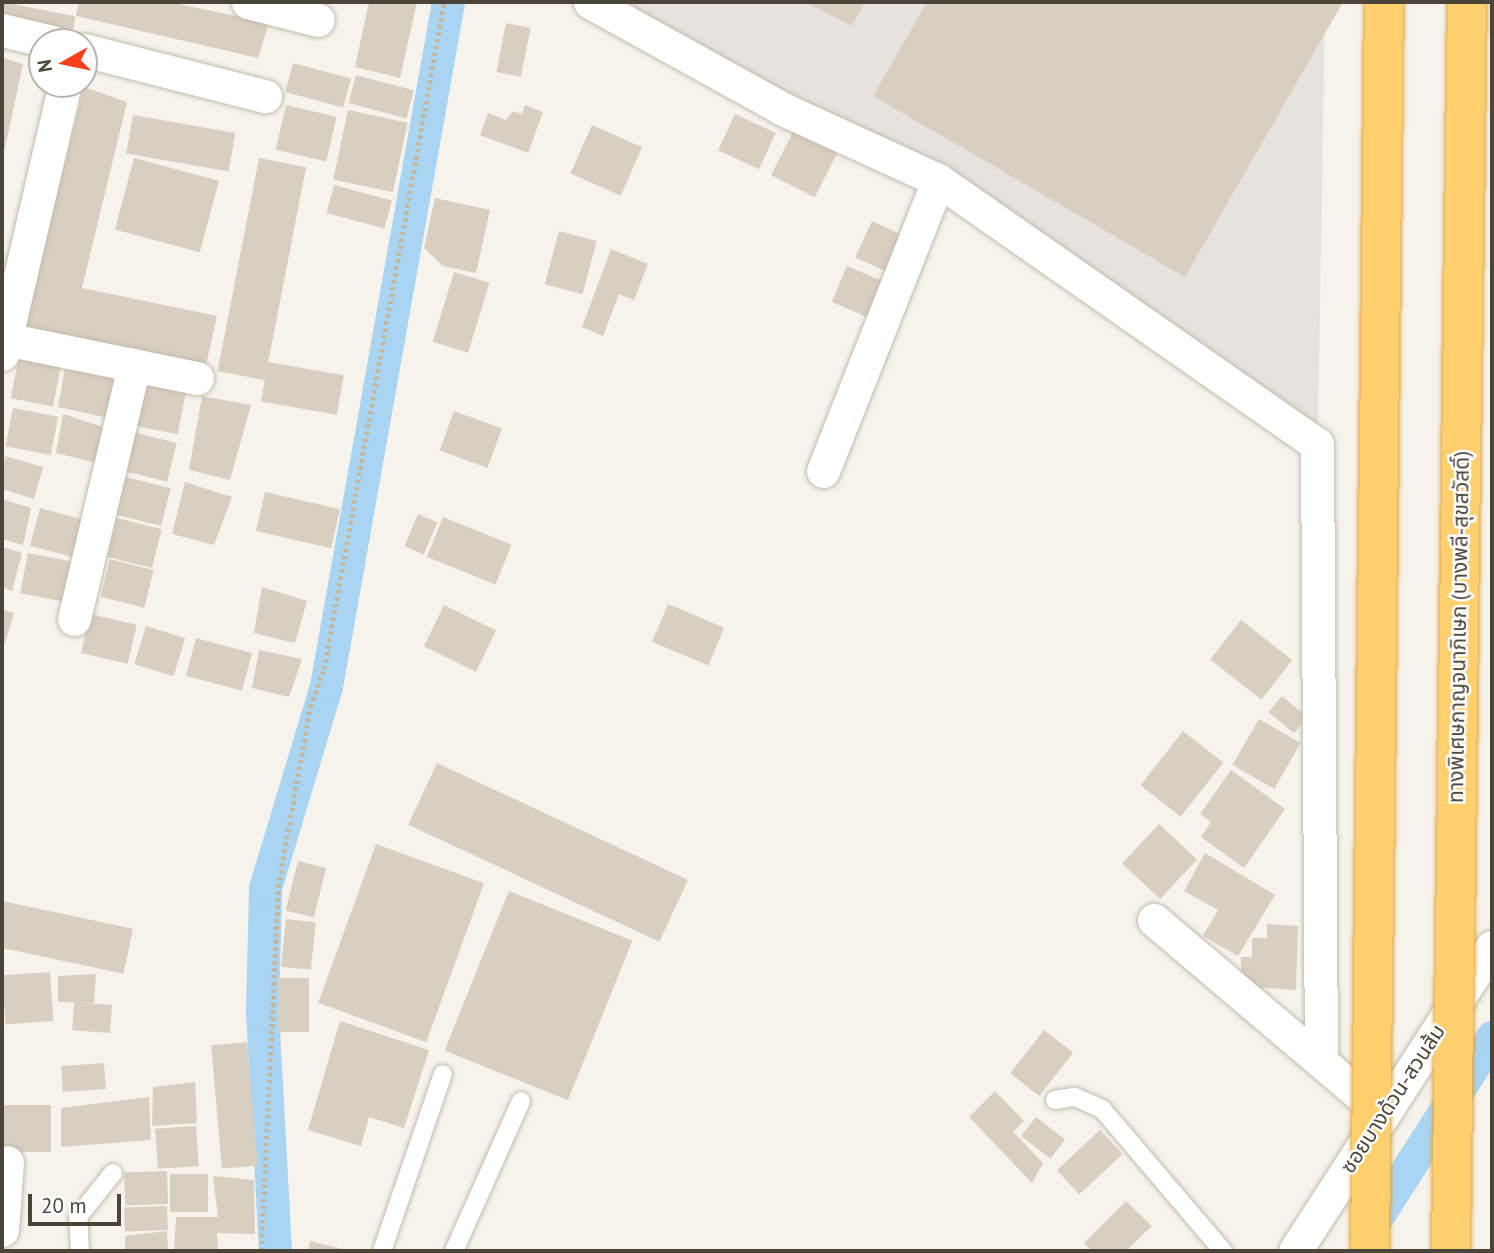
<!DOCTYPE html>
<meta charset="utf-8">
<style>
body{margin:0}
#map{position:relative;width:1494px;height:1253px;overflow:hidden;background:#f6f3ec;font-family:"PT Sans","Noto Sans Thai",sans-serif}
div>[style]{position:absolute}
.industrial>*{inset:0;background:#e6e2dd}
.canal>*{height:33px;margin:-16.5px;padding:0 16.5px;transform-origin:16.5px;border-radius:16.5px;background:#a9d4f2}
.building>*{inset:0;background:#d8cfc1;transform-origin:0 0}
.path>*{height:4.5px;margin-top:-2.25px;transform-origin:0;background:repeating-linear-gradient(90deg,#c4b79f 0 3.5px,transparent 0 7px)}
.roads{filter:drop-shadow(0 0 2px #c2bbae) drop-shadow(0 0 2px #c2bbae)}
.service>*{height:18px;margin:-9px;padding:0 9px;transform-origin:9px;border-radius:9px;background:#fff}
.minor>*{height:33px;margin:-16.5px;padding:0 16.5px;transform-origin:16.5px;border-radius:16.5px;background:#fff}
.bridges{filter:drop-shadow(0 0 2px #e0a43c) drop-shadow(0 0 2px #e0a43c)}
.motorway-bridge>*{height:38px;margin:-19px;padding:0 19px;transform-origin:19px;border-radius:19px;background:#ffcf6e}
span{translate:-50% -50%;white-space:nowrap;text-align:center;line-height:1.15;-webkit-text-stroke:5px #fff;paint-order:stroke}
.street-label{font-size:21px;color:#4b4439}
.frame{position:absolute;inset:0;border:4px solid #4b4439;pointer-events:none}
.north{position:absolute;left:28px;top:28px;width:70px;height:70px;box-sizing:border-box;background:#fff;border:2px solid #b7b4b0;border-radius:50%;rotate:261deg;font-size:19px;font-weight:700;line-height:28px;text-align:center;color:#4b4439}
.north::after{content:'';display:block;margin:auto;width:24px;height:32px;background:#fc3f1d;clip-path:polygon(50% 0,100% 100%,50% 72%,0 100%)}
.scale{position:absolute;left:28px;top:1194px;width:93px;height:32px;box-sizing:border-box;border:4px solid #4b4439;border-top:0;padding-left:9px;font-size:21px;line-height:24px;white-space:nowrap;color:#4b4439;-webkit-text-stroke:5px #fff;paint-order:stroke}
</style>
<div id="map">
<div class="industrial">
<i style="clip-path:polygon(619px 2px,1325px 2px,1318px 424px)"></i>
</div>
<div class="canal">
<i style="left:1366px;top:1234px;width:234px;rotate:-57.4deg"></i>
<i style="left:275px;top:1251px;width:238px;rotate:-93.1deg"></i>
<i style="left:262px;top:1013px;width:125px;rotate:-88.6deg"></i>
<i style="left:265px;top:888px;width:211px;rotate:-73.2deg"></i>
<i style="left:326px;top:686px;width:695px;rotate:-79.89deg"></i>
</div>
<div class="building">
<i style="left:2px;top:2px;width:75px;height:26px;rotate:11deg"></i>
<i style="clip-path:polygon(79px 2px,169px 2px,269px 23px,258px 58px,76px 16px)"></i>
<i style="clip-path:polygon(369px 2px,417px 2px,400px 78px,355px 67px)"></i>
<i style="clip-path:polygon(806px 2px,865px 2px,852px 26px)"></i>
<i style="clip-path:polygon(927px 2px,1343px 2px,1185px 277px,873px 96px)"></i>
<i style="left:506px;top:23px;width:25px;height:50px;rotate:11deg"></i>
<i style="clip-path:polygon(3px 58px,23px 64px,3px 157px,2px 157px)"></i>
<i style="left:293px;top:63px;width:60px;height:30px;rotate:15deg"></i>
<i style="left:356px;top:75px;width:60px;height:29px;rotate:15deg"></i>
<i style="clip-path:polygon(84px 87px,127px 102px,82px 288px,217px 316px,205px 370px,23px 331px)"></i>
<i style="left:286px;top:105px;width:52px;height:46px;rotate:13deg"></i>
<i style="clip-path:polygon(525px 105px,543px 112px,528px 153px,480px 135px,488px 113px,506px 120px,513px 111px,522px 114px)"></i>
<i style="left:348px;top:110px;width:61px;height:71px;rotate:12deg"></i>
<i style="left:735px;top:114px;width:45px;height:40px;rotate:25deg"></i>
<i style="left:133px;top:115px;width:104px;height:39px;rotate:10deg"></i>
<i style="left:592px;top:125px;width:55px;height:53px;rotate:24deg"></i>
<i style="left:796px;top:126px;width:49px;height:55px;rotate:27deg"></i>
<i style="left:134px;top:158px;width:88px;height:74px;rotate:15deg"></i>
<i style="left:259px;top:158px;width:48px;height:217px;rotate:11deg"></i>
<i style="left:334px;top:185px;width:60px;height:29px;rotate:15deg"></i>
<i style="clip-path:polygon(435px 198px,490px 210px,476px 273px,443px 266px,424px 248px)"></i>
<i style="left:872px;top:221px;width:43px;height:40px;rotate:25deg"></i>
<i style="left:559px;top:231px;width:39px;height:55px;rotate:15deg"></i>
<i style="clip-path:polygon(611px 249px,648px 264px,634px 300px,619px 294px,603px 336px,582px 327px)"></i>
<i style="left:847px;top:266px;width:48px;height:39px;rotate:23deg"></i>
<i style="left:454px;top:272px;width:37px;height:73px;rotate:17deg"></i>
<i style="left:19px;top:356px;width:43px;height:43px;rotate:11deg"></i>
<i style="left:268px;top:362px;width:77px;height:40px;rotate:10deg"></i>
<i style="clip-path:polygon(65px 369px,123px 377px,112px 419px,58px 407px)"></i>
<i style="left:140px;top:382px;width:47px;height:44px;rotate:11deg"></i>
<i style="clip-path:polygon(202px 396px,251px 405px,230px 480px,189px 470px)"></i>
<i style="left:13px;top:408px;width:46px;height:39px;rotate:11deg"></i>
<i style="left:454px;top:411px;width:51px;height:42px;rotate:20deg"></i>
<i style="clip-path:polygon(63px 414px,109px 429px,101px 464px,56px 453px)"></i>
<i style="left:133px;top:432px;width:45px;height:40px;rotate:14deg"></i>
<i style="clip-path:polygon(5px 456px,43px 467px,34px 499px,2px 489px)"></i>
<i style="left:126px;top:477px;width:46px;height:39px;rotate:14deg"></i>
<i style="clip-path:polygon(185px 482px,232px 497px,214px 545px,172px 534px)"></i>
<i style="left:265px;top:492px;width:77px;height:40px;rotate:13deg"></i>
<i style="clip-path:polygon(2px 499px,31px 508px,23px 545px,2px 539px)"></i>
<i style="left:40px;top:508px;width:48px;height:39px;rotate:15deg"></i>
<i style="left:418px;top:514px;width:21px;height:35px;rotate:23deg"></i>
<i style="left:443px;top:517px;width:74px;height:43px;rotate:22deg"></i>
<i style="left:117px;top:518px;width:46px;height:40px;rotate:14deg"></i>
<i style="clip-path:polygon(2px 547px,22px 553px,12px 591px,2px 587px)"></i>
<i style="left:28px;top:553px;width:53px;height:41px;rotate:11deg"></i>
<i style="left:110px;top:559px;width:45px;height:39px;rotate:14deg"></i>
<i style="clip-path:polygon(262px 587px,307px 601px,295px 643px,254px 633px)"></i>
<i style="left:668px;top:604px;width:61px;height:41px;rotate:23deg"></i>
<i style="left:444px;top:605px;width:58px;height:46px;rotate:26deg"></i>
<i style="clip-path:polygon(2px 610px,14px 613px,5px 643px,2px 642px)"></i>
<i style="left:90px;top:614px;width:48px;height:40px;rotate:13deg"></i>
<i style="left:1241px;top:620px;width:65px;height:50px;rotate:38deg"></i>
<i style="left:146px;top:626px;width:41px;height:40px;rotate:17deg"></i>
<i style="left:196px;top:638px;width:58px;height:39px;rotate:15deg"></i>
<i style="clip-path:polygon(259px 650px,302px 659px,289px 697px,252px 688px)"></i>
<i style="left:1282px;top:696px;width:33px;height:21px;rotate:40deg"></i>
<i style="left:1259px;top:719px;width:48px;height:53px;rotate:30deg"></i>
<i style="left:1183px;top:731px;width:51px;height:69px;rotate:38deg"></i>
<i style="left:437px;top:763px;width:277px;height:68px;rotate:25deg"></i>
<i style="clip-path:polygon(1231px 770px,1285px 809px,1244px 868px,1201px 837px,1211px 822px,1200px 814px)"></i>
<i style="left:1159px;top:824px;width:52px;height:54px;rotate:43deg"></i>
<i style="left:376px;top:844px;width:115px;height:169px;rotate:20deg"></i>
<i style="clip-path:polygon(1205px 853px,1275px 895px,1238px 956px,1203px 936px,1218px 910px,1184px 891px)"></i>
<i style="left:298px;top:861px;width:29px;height:51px;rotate:14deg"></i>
<i style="left:509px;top:891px;width:133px;height:172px;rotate:22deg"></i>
<i style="left:2px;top:901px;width:134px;height:46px;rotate:12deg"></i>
<i style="left:286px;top:919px;width:30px;height:48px;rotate:6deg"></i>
<i style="clip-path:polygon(1267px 924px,1298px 926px,1296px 990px,1241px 986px,1241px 957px,1252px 957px,1252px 938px,1267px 938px)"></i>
<i style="left:50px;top:972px;width:49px;height:48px;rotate:86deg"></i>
<i style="clip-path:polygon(96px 974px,94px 1003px,58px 1002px,58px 976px)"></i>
<i style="left:278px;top:978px;width:31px;height:54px"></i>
<i style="left:112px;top:1005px;width:28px;height:38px;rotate:94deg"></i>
<i style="clip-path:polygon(340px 1021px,429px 1050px,404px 1128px,369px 1117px,361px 1146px,308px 1130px)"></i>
<i style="left:1044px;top:1030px;width:37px;height:55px;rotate:38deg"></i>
<i style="left:247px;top:1042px;width:124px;height:36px;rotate:85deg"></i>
<i style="left:104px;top:1063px;width:26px;height:43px;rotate:86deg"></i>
<i style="clip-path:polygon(195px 1082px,197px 1123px,152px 1126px,153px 1087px)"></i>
<i style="clip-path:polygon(995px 1091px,1024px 1121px,1013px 1132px,1043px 1163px,1032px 1183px,969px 1117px)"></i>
<i style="clip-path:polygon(149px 1097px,151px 1140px,61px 1147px,61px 1108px)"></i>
<i style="left:2px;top:1105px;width:49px;height:47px"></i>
<i style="left:1036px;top:1117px;width:37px;height:24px;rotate:38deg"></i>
<i style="left:196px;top:1126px;width:40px;height:41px;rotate:86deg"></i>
<i style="left:1100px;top:1130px;width:33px;height:59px;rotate:47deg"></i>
<i style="left:167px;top:1171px;width:33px;height:43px;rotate:88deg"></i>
<i style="left:170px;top:1174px;width:38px;height:38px"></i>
<i style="clip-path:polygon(213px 1176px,254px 1180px,255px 1234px,217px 1233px,218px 1251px,174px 1251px,176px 1217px,218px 1217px)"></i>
<i style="clip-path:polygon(1126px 1201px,1152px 1226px,1126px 1251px,1092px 1251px,1084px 1243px)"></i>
<i style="left:167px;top:1206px;width:24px;height:43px;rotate:88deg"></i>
<i style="clip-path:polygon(167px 1231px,168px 1251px,125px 1251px,125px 1236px)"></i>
<i style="clip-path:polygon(310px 1241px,347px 1250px,347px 1251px,308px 1251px)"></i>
</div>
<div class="path">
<i style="left:261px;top:1251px;width:364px;rotate:-87.3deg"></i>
<i style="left:278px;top:887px;width:183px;rotate:-79.9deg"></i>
<i style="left:310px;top:707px;width:40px;rotate:-69.8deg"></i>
<i style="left:324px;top:669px;width:678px;rotate:-79.8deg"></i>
</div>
<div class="roads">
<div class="service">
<i style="left:1055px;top:1100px;width:20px;rotate:-9deg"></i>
<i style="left:1075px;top:1097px;width:30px;rotate:24deg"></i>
<i style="left:1102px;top:1109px;width:187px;rotate:49.6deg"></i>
<i style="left:80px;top:1251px;width:34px;rotate:-93deg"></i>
<i style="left:78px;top:1217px;width:56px;rotate:-51.5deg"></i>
<i style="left:382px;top:1251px;width:187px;rotate:-71deg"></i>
<i style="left:454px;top:1251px;width:164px;rotate:-65.9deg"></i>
</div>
<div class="minor">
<i style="left:248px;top:2px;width:72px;rotate:14.4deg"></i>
<i style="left:590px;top:2px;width:221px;rotate:29deg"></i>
<i style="left:783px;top:109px;width:170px;rotate:24.6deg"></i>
<i style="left:938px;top:180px;width:462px;rotate:34.9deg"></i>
<i style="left:1317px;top:444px;width:612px;rotate:89.63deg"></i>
<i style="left:2px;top:30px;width:51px;rotate:13.5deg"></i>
<i style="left:84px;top:50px;width:187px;rotate:14.3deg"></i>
<i style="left:5px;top:339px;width:196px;rotate:11.5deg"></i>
<i style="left:2px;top:354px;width:277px;rotate:-76.9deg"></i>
<i style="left:823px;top:471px;width:313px;rotate:-68.4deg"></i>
<i style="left:74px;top:619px;width:261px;rotate:-76.7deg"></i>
<i style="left:1154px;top:920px;width:300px;rotate:40.3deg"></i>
<i style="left:2px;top:1230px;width:68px;rotate:-85.8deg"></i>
<i style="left:1295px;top:1251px;width:362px;rotate:-57.1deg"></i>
</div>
</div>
<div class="bridges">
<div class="motorway-bridge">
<i style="left:1370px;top:1251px;width:1249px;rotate:-89.36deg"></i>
<i style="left:1451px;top:1251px;width:1249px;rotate:-89.27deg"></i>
</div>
</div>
<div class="street-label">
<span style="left:1459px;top:627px;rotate:-89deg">ทางพิเศษกาญจนาภิเษก (บางพลี-สุขสวัสดิ์)</span>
<span style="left:1393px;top:1099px;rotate:-57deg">ซอยบางด้วน-สวนส้ม</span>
</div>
<div class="frame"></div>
<div class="north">N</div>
<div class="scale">20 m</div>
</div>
